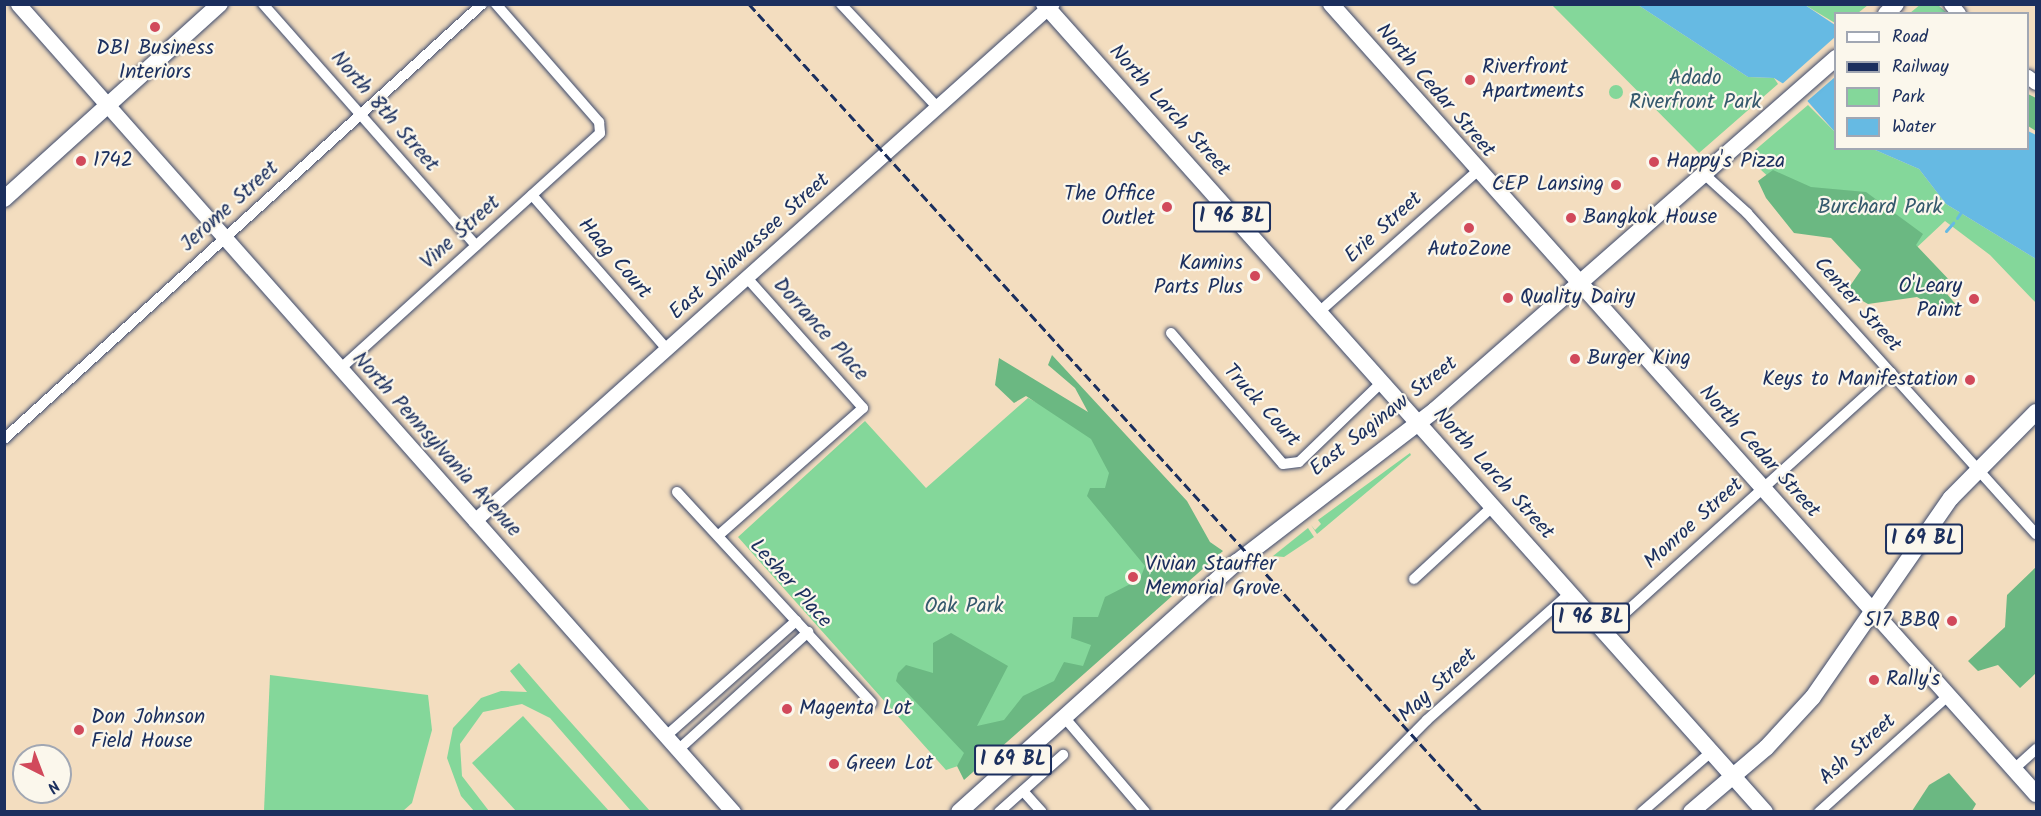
<!DOCTYPE html>
<style>
body{margin:0}
#map{position:relative;width:2041px;height:816px;overflow:hidden;background:#f3ddbf;font-family:Kalam,sans-serif}
div>[style]{position:absolute}
.green>*{inset:0;background:#84d79a}
.round{border-radius:50%}
.forest>*{inset:0;background:#6bb882}
.water>*{inset:0;background:#66bae3}
.pier>*{inset:0;background:#f3ddbf}
.stream>*{height:3px;margin:-1.5px;padding:0 1.5px;transform-origin:1.5px;border-radius:1.5px;background:#66bae3}
.roads{filter:drop-shadow(0 0 2px #3b496d) drop-shadow(0 0 2px #3b496d)}
.minor>*{height:10px;margin:-5px;padding:0 5px;transform-origin:5px;border-radius:5px;background:#fff}
.tertiary>*{height:14px;margin:-7px;padding:0 7px;transform-origin:7px;border-radius:7px;background:#fff}
.secondary>*{height:15px;margin:-7.5px;padding:0 7.5px;transform-origin:7.5px;border-radius:7.5px;background:#fff}
.primary>*{height:16px;margin:-8px;padding:0 8px;transform-origin:8px;border-radius:8px;background:#fff}
.rail>*{height:3px;margin-top:-1.5px;transform-origin:0;background:repeating-linear-gradient(90deg,#1b2f5e 0 9px,transparent 0 13.5px)}
.dots>*{width:16px;height:16px;translate:-50% -50%;box-sizing:border-box;border:3px solid #fbf7ec;border-radius:50%}
span{translate:-50% -50%;white-space:nowrap;text-align:center;line-height:1.15;-webkit-text-stroke:4.5px #fbf7ec;paint-order:stroke}
.shield-label span{padding:2px 4px;background:#fbf7ec;border:2px solid;border-radius:4px;-webkit-text-stroke-width:0}
.shield-label{font-size:20px;color:#1b2f5e;font-weight:700}
.poi-label{font-size:21px;color:#1b2f5e}
.left{translate:0 -50%;text-align:left}
.right{translate:-100% -50%;text-align:right}
.park-label{font-size:21px;color:#35596d}
.street-label{font-size:21px;color:#1b2f5e}
.frame{position:absolute;inset:0;border:6px solid #1b2f5e;pointer-events:none}
.legend{position:absolute;left:1834px;top:12px;width:195px;height:138px;box-sizing:border-box;background:#fbf7ec;border:2px solid #a1a7b3;margin:0;padding:8px 10px;list-style:none;font-size:18px;color:#1b2f5e}
.legend li{display:flex;align-items:center;gap:12px;height:30px}
.legend b{width:30px;border:2px solid #a1a7b3}
.north{position:absolute;left:12px;top:744px;width:60px;height:60px;box-sizing:border-box;background:#fbf7ec;border:2px solid #a1a7b3;border-radius:50%;rotate:138deg;font-size:16px;font-weight:700;line-height:24px;text-align:center;color:#1b2f5e}
.north::after{content:'';display:block;margin:auto;width:21px;height:27px;background:#d1495b;clip-path:polygon(50% 0,100% 100%,50% 72%,0 100%)}
</style>
<div id="map">
<div class="green">
<i style="clip-path:polygon(1921px 4px,1938px 5px,1947px 13px,1910px 13px)"></i>
<i style="clip-path:polygon(1552px 5px,1638px 5px,1748px 77px,1774px 78px,1778px 84px,1699px 153px)"></i>
<i style="clip-path:polygon(1805px 5px,1868px 5px,1858px 13px,1836px 14px,1835px 23px)"></i>
<i class="round" style="left:1609px;top:85px;width:14px;height:14px"></i>
<i style="clip-path:polygon(1808px 105px,1835px 132px,1836px 148px,1873px 149px,1919px 169px,1946px 204px,2036px 259px,2036px 303px,1990px 255px,1945px 221px,1881px 281px,1747px 157px)"></i>
<i style="clip-path:polygon(1028px 398px,1102px 436px,1186px 579px,976px 760px,946px 770px,738px 537px,865px 421px,926px 488px)"></i>
<i style="clip-path:polygon(1410px 453px,1411px 455px,1317px 534px,1311px 525px,1315px 530px,1321px 524px,1318px 520px)"></i>
<i style="clip-path:polygon(1308px 528px,1314px 537px,1284px 557px,1273px 556px)"></i>
<i style="clip-path:polygon(519px 663px,558px 708px,650px 811px,631px 811px,550px 718px,522px 704px,483px 712px,460px 744px,462px 776px,489px 811px,474px 811px,461px 796px,447px 758px,453px 728px,481px 698px,501px 691px,527px 692px,510px 671px)"></i>
<i style="clip-path:polygon(270px 675px,428px 695px,432px 730px,412px 803px,403px 811px,264px 811px)"></i>
<i style="clip-path:polygon(523px 716px,609px 811px,516px 811px,472px 763px)"></i>
</div>
<div class="forest">
<i style="clip-path:polygon(2028px 94px,2036px 98px,2036px 131px,2028px 126px)"></i>
<i style="clip-path:polygon(1773px 170px,1811px 187px,1866px 192px,1923px 234px,1916px 245px,1954px 285px,1947px 294px,1958px 307px,1947px 315px,1917px 297px,1868px 304px,1854px 296px,1850px 286px,1861px 270px,1831px 238px,1794px 233px,1766px 198px,1758px 181px)"></i>
<i style="clip-path:polygon(1052px 355px,1187px 501px,1210px 542px,1223px 551px,964px 780px,957px 766px,964px 753px,896px 681px,898px 673px,906px 665px,933px 673px,933px 643px,951px 633px,1008px 666px,977px 726px,1004px 720px,1023px 696px,1054px 681px,1064px 662px,1083px 666px,1091px 645px,1071px 638px,1073px 617px,1098px 617px,1105px 597px,1140px 579px,1145px 566px,1087px 496px,1090px 488px,1105px 488px,1109px 473px,1091px 439px,1026px 396px,1014px 403px,995px 385px,999px 358px,1088px 412px,1075px 388px,1048px 365px)"></i>
<i style="clip-path:polygon(2036px 567px,2036px 673px,2020px 688px,1998px 665px,1978px 671px,1968px 661px,2005px 627px,2007px 595px)"></i>
<i style="clip-path:polygon(1949px 773px,1976px 804px,1972px 811px,1912px 811px,1929px 785px)"></i>
</div>
<div class="water">
<i style="clip-path:polygon(1638px 5px,1805px 5px,1835px 25px,1835px 132px,1802px 95px,1774px 78px,1748px 77px)"></i>
<i style="clip-path:polygon(2028px 131px,2036px 135px,2036px 259px,1946px 204px,1919px 169px,1873px 149px,2028px 148px)"></i>
</div>
<div class="pier">
<i style="clip-path:polygon(1835px 37px,1835px 77px,1805px 103px,1781px 85px)"></i>
</div>
<div class="stream">
<i style="left:1957px;top:218px;width:7px;rotate:-56deg"></i>
<i style="left:1946px;top:231px;width:11px;rotate:-49deg"></i>
</div>
<div class="roads">
<div class="minor">
<i style="left:263px;top:4px;width:322px;rotate:48.6deg"></i>
<i style="left:841px;top:4px;width:141px;rotate:47deg"></i>
<i style="left:1704px;top:174px;width:58px;rotate:42.2deg"></i>
<i style="left:1747px;top:213px;width:432px;rotate:48deg"></i>
<i style="left:532px;top:195px;width:205px;rotate:48.8deg"></i>
<i style="left:1318px;top:313px;width:210px;rotate:-41.7deg"></i>
<i style="left:1171px;top:333px;width:172px;rotate:49.5deg"></i>
<i style="left:1283px;top:464px;width:16px;rotate:-7deg"></i>
<i style="left:1299px;top:462px;width:114px;rotate:-43.9deg"></i>
<i style="left:340px;top:369px;width:351px;rotate:-42.2deg"></i>
<i style="left:600px;top:133px;width:11px;rotate:-95deg"></i>
<i style="left:599px;top:122px;width:157px;rotate:-131.1deg"></i>
<i style="left:4px;top:439px;width:646px;rotate:-42.3deg"></i>
<i style="left:677px;top:492px;width:287px;rotate:47.3deg"></i>
<i style="left:719px;top:535px;width:192px;rotate:-41.4deg"></i>
<i style="left:863px;top:408px;width:174px;rotate:-131.7deg"></i>
<i style="left:1414px;top:579px;width:106px;rotate:-42.7deg"></i>
<i style="left:1604px;top:632px;width:387px;rotate:-42.1deg"></i>
<i style="left:1064px;top:717px;width:125px;rotate:49.5deg"></i>
<i style="left:666px;top:736px;width:174px;rotate:-41.5deg"></i>
<i style="left:678px;top:750px;width:176px;rotate:-42.2deg"></i>
<i style="left:2014px;top:769px;width:30px;rotate:-42deg"></i>
<i style="left:1023px;top:791px;width:28px;rotate:48deg"></i>
<i style="left:999px;top:812px;width:86px;rotate:-41.7deg"></i>
<i style="left:1336px;top:812px;width:129px;rotate:-45.3deg"></i>
<i style="left:1427px;top:720px;width:191px;rotate:-41.6deg"></i>
<i style="left:1642px;top:812px;width:91px;rotate:-41deg"></i>
<i style="left:1819px;top:812px;width:176px;rotate:-42deg"></i>
</div>
<div class="tertiary">
<i style="left:1951px;top:4px;width:13px;rotate:51deg"></i>
<i style="left:2028px;top:77px;width:10px;rotate:37deg"></i>
<i style="left:475px;top:521px;width:775px;rotate:-41.81deg"></i>
</div>
<div class="secondary">
<i style="left:18px;top:4px;width:1079px;rotate:48.49deg"></i>
</div>
<div class="primary">
<i style="left:1044px;top:4px;width:1083px;rotate:48.26deg"></i>
<i style="left:1331px;top:4px;width:1059px;rotate:48.25deg"></i>
<i style="left:1886px;top:14px;width:14px;rotate:-45deg"></i>
<i style="left:4px;top:199px;width:291px;rotate:-42.1deg"></i>
<i style="left:959px;top:812px;width:374px;rotate:-42deg"></i>
<i style="left:1237px;top:562px;width:250px;rotate:-37.5deg"></i>
<i style="left:1435px;top:410px;width:534px;rotate:-41.28deg"></i>
<i style="left:1691px;top:812px;width:99px;rotate:-40.5deg"></i>
<i style="left:1766px;top:748px;width:69px;rotate:-47.3deg"></i>
<i style="left:1813px;top:697px;width:242px;rotate:-55.3deg"></i>
<i style="left:1951px;top:498px;width:121px;rotate:-45.3deg"></i>
</div>
</div>
<div class="rail">
<i style="left:749px;top:4px;width:1091px;rotate:47.79deg"></i>
</div>
<div class="dots">
<i style="left:155px;top:27px;background:#d1495b"></i>
<i style="left:1470px;top:80px;background:#d1495b"></i>
<i style="left:81px;top:161px;background:#d1495b"></i>
<i style="left:1654px;top:162px;background:#d1495b"></i>
<i style="left:1616px;top:185px;background:#d1495b"></i>
<i style="left:1167px;top:207px;background:#d1495b"></i>
<i style="left:1571px;top:218px;background:#d1495b"></i>
<i style="left:1469px;top:228px;background:#d1495b"></i>
<i style="left:1255px;top:276px;background:#d1495b"></i>
<i style="left:1508px;top:298px;background:#d1495b"></i>
<i style="left:1974px;top:299px;background:#d1495b"></i>
<i style="left:1575px;top:359px;background:#d1495b"></i>
<i style="left:1970px;top:380px;background:#d1495b"></i>
<i style="left:1133px;top:577px;background:#d1495b"></i>
<i style="left:1952px;top:621px;background:#d1495b"></i>
<i style="left:1874px;top:680px;background:#d1495b"></i>
<i style="left:787px;top:709px;background:#d1495b"></i>
<i style="left:79px;top:730px;background:#d1495b"></i>
<i style="left:834px;top:764px;background:#d1495b"></i>
</div>
<div class="shield-label">
<span style="left:1232px;top:217px">I 96 BL</span>
<span style="left:1924px;top:539px">I 69 BL</span>
<span style="left:1591px;top:618px">I 96 BL</span>
<span style="left:1013px;top:760px">I 69 BL</span>
</div>
<div class="poi-label">
<span style="left:155px;top:61px">DBI Business<br>Interiors</span>
<span class="left" style="left:1482px;top:80px">Riverfront<br>Apartments</span>
<span class="left" style="left:93px;top:161px">1742</span>
<span class="left" style="left:1666px;top:162px">Happy's Pizza</span>
<span class="right" style="left:1604px;top:185px">CEP Lansing</span>
<span class="right" style="left:1155px;top:207px">The Office<br>Outlet</span>
<span class="left" style="left:1583px;top:218px">Bangkok House</span>
<span style="left:1469px;top:250px">AutoZone</span>
<span class="right" style="left:1243px;top:276px">Kamins<br>Parts Plus</span>
<span class="right" style="left:1962px;top:299px">O'Leary<br>Paint</span>
<span class="left" style="left:1520px;top:298px">Quality Dairy</span>
<span class="left" style="left:1587px;top:359px">Burger King</span>
<span class="right" style="left:1958px;top:380px">Keys to Manifestation</span>
<span class="left" style="left:1145px;top:577px">Vivian Stauffer<br>Memorial Grove</span>
<span class="right" style="left:1940px;top:621px">517 BBQ</span>
<span class="left" style="left:1886px;top:680px">Rally's</span>
<span class="left" style="left:799px;top:709px">Magenta Lot</span>
<span class="left" style="left:91px;top:730px">Don Johnson<br>Field House</span>
<span class="left" style="left:846px;top:764px">Green Lot</span>
</div>
<div class="park-label">
<span style="left:1695px;top:91px">Adado<br>Riverfront Park</span>
<span style="left:1880px;top:208px">Burchard Park</span>
<span style="left:964px;top:607px">Oak Park</span>
</div>
<div class="street-label">
<span style="left:1435px;top:91px;rotate:49deg">North Cedar Street</span>
<span style="left:1169px;top:111px;rotate:48deg">North Larch Street</span>
<span style="left:384px;top:112px;rotate:49deg">North 8th Street</span>
<span style="left:230px;top:207px;rotate:-42deg">Jerome Street</span>
<span style="left:1384px;top:228px;rotate:-42deg">Erie Street</span>
<span style="left:461px;top:233px;rotate:-42deg">Vine Street</span>
<span style="left:750px;top:247px;rotate:-42deg">East Shiawassee Street</span>
<span style="left:614px;top:259px;rotate:49deg">Haag Court</span>
<span style="left:1857px;top:305px;rotate:48deg">Center Street</span>
<span style="left:820px;top:330px;rotate:48deg">Dorrance Place</span>
<span style="left:1261px;top:406px;rotate:48deg">Truck Court</span>
<span style="left:1384px;top:417px;rotate:-38deg">East Saginaw Street</span>
<span style="left:436px;top:445px;rotate:48deg">North Pennsylvania Avenue</span>
<span style="left:1759px;top:452px;rotate:48deg">North Cedar Street</span>
<span style="left:1493px;top:474px;rotate:48deg">North Larch Street</span>
<span style="left:1694px;top:524px;rotate:-42deg">Monroe Street</span>
<span style="left:790px;top:584px;rotate:48deg">Lesher Place</span>
<span style="left:1438px;top:686px;rotate:-43deg">May Street</span>
<span style="left:1858px;top:750px;rotate:-42deg">Ash Street</span>
</div>
<div class="frame"></div>
<ul class="legend">
<li><b style="height:8px;background:#fff"></b>Road</li>
<li><b style="height:8px;background:#1b2f5e"></b>Railway</li>
<li><b style="height:16px;background:#84d79a"></b>Park</li>
<li><b style="height:16px;background:#66bae3"></b>Water</li>
</ul>
<div class="north">N</div>
</div>
